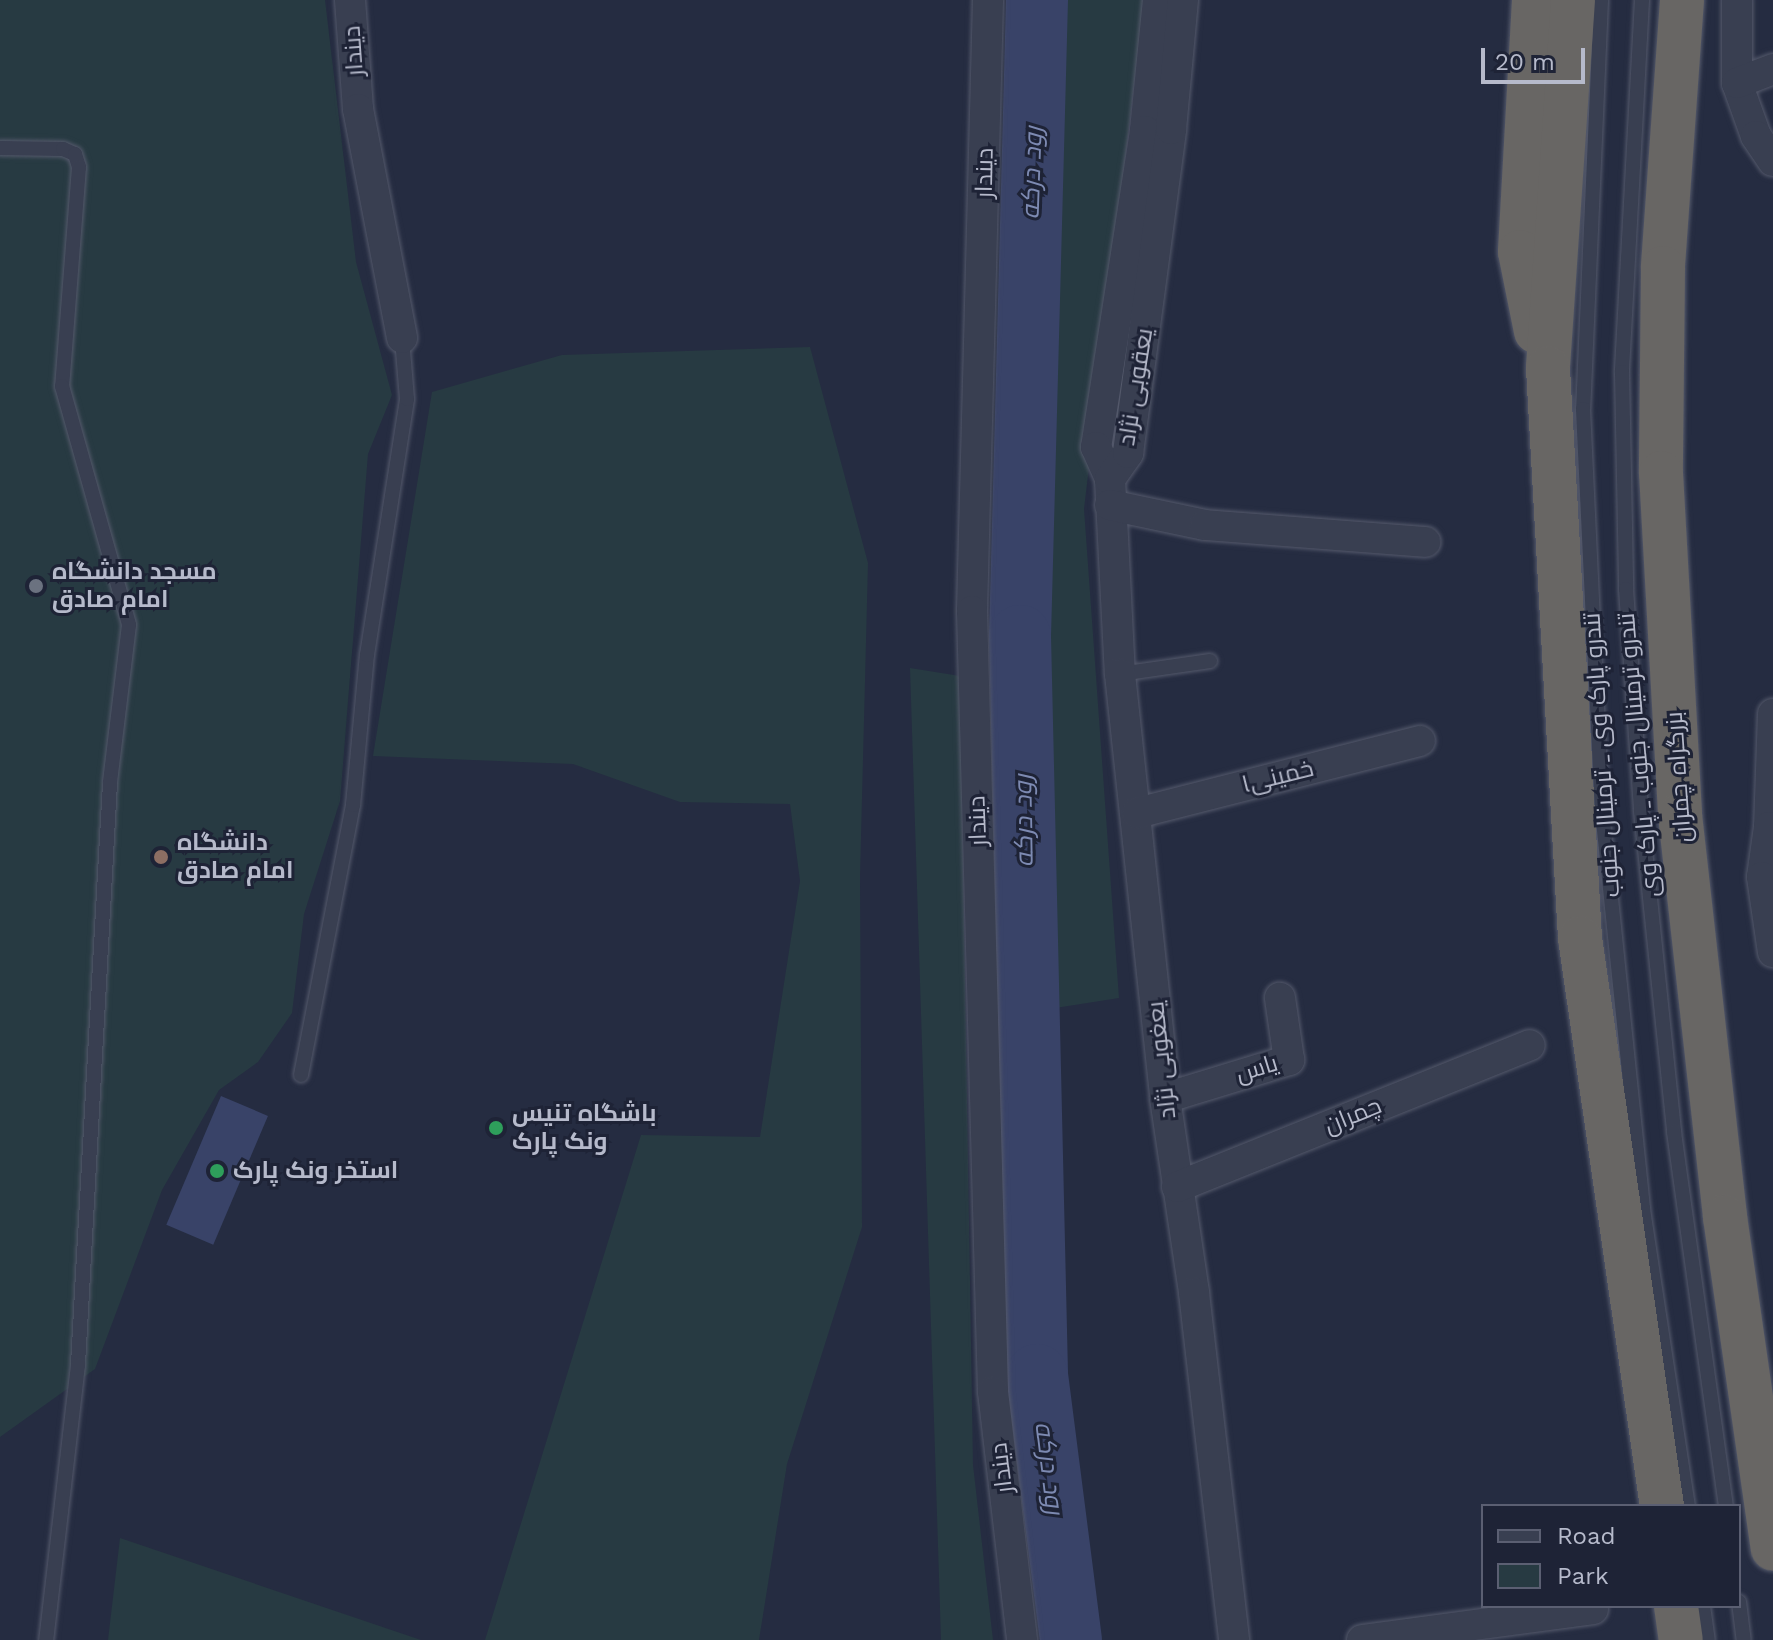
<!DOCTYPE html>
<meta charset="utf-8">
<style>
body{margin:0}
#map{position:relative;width:1773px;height:1640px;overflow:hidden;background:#252c41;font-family:"Work Sans",Cairo,sans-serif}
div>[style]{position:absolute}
.green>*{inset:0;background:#273a42}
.water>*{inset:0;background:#394368;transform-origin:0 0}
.river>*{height:62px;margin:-31px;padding:0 31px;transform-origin:31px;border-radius:31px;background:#394368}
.roads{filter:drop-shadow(0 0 2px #54596b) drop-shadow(0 0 2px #54596b)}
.service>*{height:14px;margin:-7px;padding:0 7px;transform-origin:7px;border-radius:7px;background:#393f51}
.minor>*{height:30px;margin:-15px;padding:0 15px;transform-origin:15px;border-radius:15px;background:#393f51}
.trunk>*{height:44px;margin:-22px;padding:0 22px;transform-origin:22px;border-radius:22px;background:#686664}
.dots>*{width:22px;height:22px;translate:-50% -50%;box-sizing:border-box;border:4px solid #1e2336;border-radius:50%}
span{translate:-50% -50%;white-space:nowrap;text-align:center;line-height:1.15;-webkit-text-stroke:6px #1e2336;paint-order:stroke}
.street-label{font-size:24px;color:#b6bacb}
.poi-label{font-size:24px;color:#b6bacb;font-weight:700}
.left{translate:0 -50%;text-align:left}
.water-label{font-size:26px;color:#7d8ab2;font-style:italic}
.legend{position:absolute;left:1481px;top:1504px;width:260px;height:104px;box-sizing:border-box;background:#1e2336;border:2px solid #5b5f72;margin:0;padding:10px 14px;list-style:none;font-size:24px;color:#b6bacb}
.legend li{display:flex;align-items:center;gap:16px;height:40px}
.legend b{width:40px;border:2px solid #5b5f72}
.scale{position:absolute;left:1481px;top:48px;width:104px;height:36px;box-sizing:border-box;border:4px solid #b6bacb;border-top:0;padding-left:10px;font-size:24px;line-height:28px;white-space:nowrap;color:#b6bacb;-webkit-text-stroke:6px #1e2336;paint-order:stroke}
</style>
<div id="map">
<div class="green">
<i style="clip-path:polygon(0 0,325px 0,356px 262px,392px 395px,368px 454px,340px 801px,304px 914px,292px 1013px,258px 1062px,219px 1090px,162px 1190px,95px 1369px,0 1437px)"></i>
<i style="clip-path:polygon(1058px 0,1144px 0,1084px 509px,1119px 998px,1049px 1009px,1041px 417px)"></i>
<i style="clip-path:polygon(810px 347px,868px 563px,860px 877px,862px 1227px,787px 1464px,759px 1640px,485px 1640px,641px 1135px,760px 1137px,800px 881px,790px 804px,680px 802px,573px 764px,373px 756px,432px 392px,562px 355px)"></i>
<i style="clip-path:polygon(910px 668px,960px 676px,973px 1465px,993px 1640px,941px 1640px)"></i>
<i style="clip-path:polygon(120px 1538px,421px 1640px,108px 1640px)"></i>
</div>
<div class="water">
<i style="left:221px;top:1096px;width:51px;height:140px;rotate:23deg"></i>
</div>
<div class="river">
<i style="left:1037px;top:0;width:636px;rotate:91.53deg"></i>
<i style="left:1020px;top:636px;width:739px;rotate:88.68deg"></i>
<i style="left:1037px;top:1375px;width:267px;rotate:82.7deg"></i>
</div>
<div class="roads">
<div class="service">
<i style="left:1601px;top:0;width:409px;rotate:92.5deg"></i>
<i style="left:1583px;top:409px;width:402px;rotate:87.3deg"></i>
<i style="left:1602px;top:811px;width:400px;rotate:84.1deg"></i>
<i style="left:1643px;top:1209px;width:300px;rotate:81.4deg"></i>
<i style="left:1642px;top:0;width:373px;rotate:93.1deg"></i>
<i style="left:1622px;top:372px;width:217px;rotate:88.9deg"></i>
<i style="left:1626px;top:589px;width:223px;rotate:86.1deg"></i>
<i style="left:1641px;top:811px;width:323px;rotate:84.1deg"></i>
<i style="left:1674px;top:1132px;width:378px;rotate:82.1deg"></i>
<i style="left:0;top:148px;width:63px;rotate:0.9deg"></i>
<i style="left:63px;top:149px;width:13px;rotate:23deg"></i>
<i style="left:75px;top:154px;width:14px;rotate:73deg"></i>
<i style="left:79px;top:167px;width:220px;rotate:94.4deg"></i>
<i style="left:62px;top:386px;width:248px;rotate:74.3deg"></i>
<i style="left:129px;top:625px;width:159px;rotate:96.9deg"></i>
<i style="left:110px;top:783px;width:583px;rotate:93.15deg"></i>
<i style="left:78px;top:1365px;width:277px;rotate:96.6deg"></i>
<i style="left:1120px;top:674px;width:91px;rotate:-8.2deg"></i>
<i style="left:301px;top:1075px;width:275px;rotate:-79.1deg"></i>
<i style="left:353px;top:805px;width:151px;rotate:-84.7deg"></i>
<i style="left:367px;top:655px;width:259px;rotate:-81.1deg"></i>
<i style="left:407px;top:399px;width:61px;rotate:-94.7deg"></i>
<i style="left:1739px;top:1602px;width:38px;rotate:83deg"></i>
<i style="left:1703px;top:1606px;width:34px;rotate:82deg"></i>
</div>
<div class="minor">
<i style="left:350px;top:0;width:109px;rotate:85.8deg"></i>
<i style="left:358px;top:109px;width:233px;rotate:79.1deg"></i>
<i style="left:988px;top:0;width:611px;rotate:91.5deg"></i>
<i style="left:972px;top:611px;width:781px;rotate:88.46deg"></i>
<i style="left:993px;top:1392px;width:250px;rotate:83.3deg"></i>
<i style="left:1158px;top:0;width:132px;rotate:95.7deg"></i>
<i style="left:1145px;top:131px;width:320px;rotate:98.8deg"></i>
<i style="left:1096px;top:447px;width:35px;rotate:66deg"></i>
<i style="left:1110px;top:479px;width:195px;rotate:87.1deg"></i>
<i style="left:1120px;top:674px;width:426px;rotate:83.9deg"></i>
<i style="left:1165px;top:1098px;width:197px;rotate:81.5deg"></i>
<i style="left:1194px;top:1293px;width:349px;rotate:83.4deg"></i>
<i style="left:1737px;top:0;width:83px;rotate:90deg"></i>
<i style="left:1737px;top:83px;width:56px;rotate:70.3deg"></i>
<i style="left:1756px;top:136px;width:30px;rotate:56deg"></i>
<i style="left:1737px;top:83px;width:39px;rotate:-21deg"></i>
<i style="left:1110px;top:479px;width:32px;rotate:-55deg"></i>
<i style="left:1128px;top:453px;width:327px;rotate:-82.4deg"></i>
<i style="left:1171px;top:129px;width:130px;rotate:-84.7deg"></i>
<i style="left:1110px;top:505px;width:97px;rotate:11.9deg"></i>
<i style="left:1205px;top:525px;width:221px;rotate:4.4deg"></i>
<i style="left:1773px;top:714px;width:113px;rotate:92deg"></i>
<i style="left:1769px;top:827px;width:50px;rotate:98deg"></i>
<i style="left:1762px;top:877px;width:76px;rotate:81.7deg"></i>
<i style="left:1137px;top:813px;width:292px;rotate:-14.3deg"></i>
<i style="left:1165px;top:1098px;width:130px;rotate:-17deg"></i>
<i style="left:1289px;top:1060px;width:63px;rotate:-98.3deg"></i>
<i style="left:1177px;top:1187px;width:380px;rotate:-21.9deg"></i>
<i style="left:1362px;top:1640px;width:233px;rotate:-7.6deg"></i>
</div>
<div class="trunk">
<i style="left:1534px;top:0;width:252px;rotate:93.2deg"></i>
<i style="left:1520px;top:252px;width:81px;rotate:78.6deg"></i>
<i style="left:1573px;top:0;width:369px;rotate:93.9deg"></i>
<i style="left:1548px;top:368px;width:571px;rotate:86.79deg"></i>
<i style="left:1580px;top:938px;width:574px;rotate:81.79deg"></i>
<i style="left:1682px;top:0;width:269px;rotate:94.1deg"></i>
<i style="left:1663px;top:268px;width:205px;rotate:90.6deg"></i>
<i style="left:1661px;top:473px;width:343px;rotate:86.8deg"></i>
<i style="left:1680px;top:815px;width:405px;rotate:83.6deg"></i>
<i style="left:1725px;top:1217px;width:335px;rotate:81.8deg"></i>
<i style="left:1676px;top:1606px;width:34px;rotate:82deg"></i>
</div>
</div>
<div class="dots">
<i style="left:36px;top:586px;background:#6b7280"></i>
<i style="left:161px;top:857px;background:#8d6e63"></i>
<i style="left:496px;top:1128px;background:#2e9e5b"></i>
<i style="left:217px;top:1171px;background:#2e9e5b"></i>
</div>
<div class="street-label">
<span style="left:354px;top:51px;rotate:-94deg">دیندار</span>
<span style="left:985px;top:173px;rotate:-89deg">دیندار</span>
<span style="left:1136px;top:387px;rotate:-81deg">یعقوبی نژاد</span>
<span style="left:1602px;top:755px;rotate:-94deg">تندرو پارک وی ـ ترمینال جنوب</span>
<span style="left:1639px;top:755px;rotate:-95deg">تندرو ترمینال جنوب ـ پارک وی</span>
<span style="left:1278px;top:777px;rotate:-14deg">lخمینی</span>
<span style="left:1679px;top:777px;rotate:-94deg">بزرگراه چمران</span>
<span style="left:978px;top:821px;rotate:-92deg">دیندار</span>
<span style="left:1162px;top:1060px;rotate:-96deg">یعغوبی نژاد</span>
<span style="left:1257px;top:1069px;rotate:-17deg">یاس</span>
<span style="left:1353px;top:1116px;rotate:-22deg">چمران</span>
<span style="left:1002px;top:1468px;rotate:-97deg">دیندار</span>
</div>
<div class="poi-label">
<span class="left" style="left:52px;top:586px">مسجد دانشگاه<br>امام صادق</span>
<span class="left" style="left:177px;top:857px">دانشگاه<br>امام صادق</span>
<span class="left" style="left:512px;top:1128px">باشگاه تنیس<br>ونک پارک</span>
<span class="left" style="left:233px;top:1171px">استخر ونک پارک</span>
</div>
<div class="water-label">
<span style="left:1032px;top:173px;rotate:-88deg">رود درکه</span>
<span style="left:1024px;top:821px;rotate:-91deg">رود درکه</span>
<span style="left:1049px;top:1468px;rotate:83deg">رود درکه</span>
</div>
<ul class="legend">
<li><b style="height:10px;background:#393f51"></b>Road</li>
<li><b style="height:22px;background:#273a42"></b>Park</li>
</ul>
<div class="scale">20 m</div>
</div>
